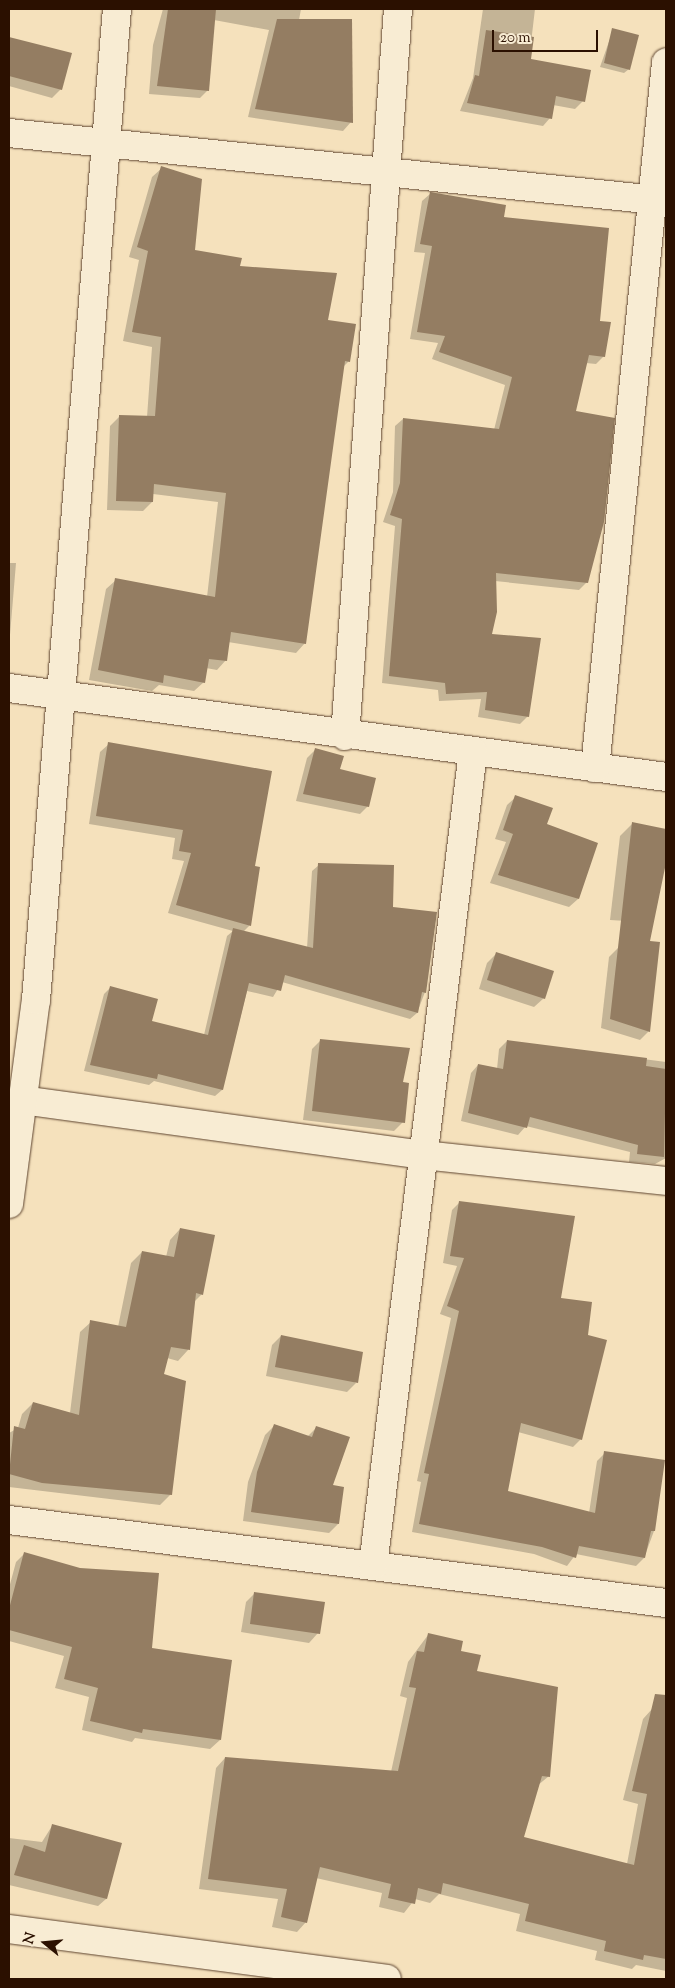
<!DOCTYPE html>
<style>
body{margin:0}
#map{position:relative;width:675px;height:1988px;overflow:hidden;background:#f5e1bc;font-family:"Sorts Mill Goudy",serif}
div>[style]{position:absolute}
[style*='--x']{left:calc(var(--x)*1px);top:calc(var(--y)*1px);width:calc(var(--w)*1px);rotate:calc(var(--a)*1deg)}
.shadow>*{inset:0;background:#0003}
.building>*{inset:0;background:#947d62}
.roads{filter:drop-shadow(0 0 1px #5e442f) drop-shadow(0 0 1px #5e442f)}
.minor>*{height:28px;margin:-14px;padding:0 14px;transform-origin:14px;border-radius:14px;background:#f8ecd3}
span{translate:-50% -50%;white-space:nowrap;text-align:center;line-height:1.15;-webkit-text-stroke:4.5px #f8ecd3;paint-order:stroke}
.frame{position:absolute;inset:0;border:10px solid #2b1000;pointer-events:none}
.north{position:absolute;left:20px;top:1918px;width:50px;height:50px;-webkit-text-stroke:4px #f8ecd3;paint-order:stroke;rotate:287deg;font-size:14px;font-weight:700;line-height:20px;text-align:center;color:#2b1000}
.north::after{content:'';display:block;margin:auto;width:18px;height:22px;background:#2b1000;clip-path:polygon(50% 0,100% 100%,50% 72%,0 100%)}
.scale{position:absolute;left:492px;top:30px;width:106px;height:22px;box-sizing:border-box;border:2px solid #2b1000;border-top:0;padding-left:6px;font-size:15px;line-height:18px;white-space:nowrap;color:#2b1000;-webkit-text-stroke:4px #f8ecd3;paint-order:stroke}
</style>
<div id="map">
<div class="shadow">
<div style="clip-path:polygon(163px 9px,301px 9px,299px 20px,351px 122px,343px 131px,248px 117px,269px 30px,214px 20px,208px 90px,200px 98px,149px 94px,153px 45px)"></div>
<div style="clip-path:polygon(483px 9px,535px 9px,529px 60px,583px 101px,575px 109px,553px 105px,550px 118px,543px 126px,460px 111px,473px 78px)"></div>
<div style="clip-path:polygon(613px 30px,629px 69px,624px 73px,600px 67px)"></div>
<div style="clip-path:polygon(9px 38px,70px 54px,61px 89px,52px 98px,9px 86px)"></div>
<div style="clip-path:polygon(162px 168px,194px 251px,238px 267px,326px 321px,349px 361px,343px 367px,305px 643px,296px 653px,228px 642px,226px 660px,217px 670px,206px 668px,204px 682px,194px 691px,159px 685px,152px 691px,89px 680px,106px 589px,116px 580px,207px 597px,218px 502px,153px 494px,152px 502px,143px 511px,107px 510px,110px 426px,120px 416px,147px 417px,152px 347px,123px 341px,139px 260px,129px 257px,152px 177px)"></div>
<div style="clip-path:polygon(430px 194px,503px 218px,599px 322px,604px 356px,596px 364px,586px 363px,575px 412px,587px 582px,579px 590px,495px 581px,490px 635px,528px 716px,520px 724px,478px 717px,481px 699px,439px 701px,438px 690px,382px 683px,395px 526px,383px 522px,393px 492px,395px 426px,403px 419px,494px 430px,505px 385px,432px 359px,438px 343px,410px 339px,425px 253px,414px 252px,422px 201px)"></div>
<div style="clip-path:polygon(9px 563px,16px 563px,9px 647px)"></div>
<div style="clip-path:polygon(109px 744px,254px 867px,250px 925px,243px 932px,307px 948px,312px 871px,319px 865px,392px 908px,425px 992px,417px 1013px,410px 1019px,282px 982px,273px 997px,247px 991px,222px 1090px,215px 1096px,154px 1081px,149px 1085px,84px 1071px,104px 994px,110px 988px,151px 1022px,204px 1035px,227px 936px,233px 931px,168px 913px,184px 861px,172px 859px,175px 838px,89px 824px,100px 752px)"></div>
<div style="clip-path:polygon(315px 750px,368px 806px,360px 814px,296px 801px,307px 758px)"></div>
<div style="clip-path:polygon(516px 797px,546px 825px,578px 899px,569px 907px,490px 883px,506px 842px,495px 839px,507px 805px)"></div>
<div style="clip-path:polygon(633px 823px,666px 830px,666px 857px,656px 909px,643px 922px,610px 920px,620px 836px)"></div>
<div style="clip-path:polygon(619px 947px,649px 1031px,640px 1040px,601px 1028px,609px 957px)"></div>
<div style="clip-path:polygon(496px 954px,544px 998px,534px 1007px,479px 989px,487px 963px)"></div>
<div style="clip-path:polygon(321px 1040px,402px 1083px,403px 1122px,394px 1131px,303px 1120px,312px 1049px)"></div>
<div style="clip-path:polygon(507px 1041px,666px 1062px,666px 1158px,655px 1164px,629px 1162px,630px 1152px,526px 1126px,518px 1135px,461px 1121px,471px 1073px,478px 1065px,497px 1069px,499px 1049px)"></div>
<div style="clip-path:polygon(460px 1202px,560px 1299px,587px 1336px,581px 1439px,573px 1447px,518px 1432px,506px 1492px,589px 1513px,597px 1461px,605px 1453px,654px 1531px,644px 1558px,636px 1566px,576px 1554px,567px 1566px,534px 1554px,412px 1532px,421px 1482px,417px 1481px,451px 1318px,440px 1314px,457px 1266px,443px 1263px,452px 1210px)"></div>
<div style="clip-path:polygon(180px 1229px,202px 1294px,194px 1302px,188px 1350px,178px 1361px,167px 1358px,163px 1375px,171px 1494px,160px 1505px,9px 1487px,9px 1433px,18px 1428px,22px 1414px,33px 1403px,70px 1413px,80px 1332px,91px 1322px,118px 1327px,131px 1263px,142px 1252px,166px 1257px,170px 1240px)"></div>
<div style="clip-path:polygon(281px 1336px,356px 1383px,347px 1392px,266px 1376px,272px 1345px)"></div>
<div style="clip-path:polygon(274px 1426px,307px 1437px,317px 1427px,338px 1524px,329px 1533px,243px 1521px,248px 1482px,265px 1435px)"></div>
<div style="clip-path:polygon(25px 1553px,220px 1740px,210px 1749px,135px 1738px,132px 1742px,82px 1730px,89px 1697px,55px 1688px,64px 1656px,9px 1641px,9px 1588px,16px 1562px)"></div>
<div style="clip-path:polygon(255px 1593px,318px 1633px,309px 1643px,241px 1632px,246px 1602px)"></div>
<div style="clip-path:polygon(428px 1635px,459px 1652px,549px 1776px,537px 1786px,523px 1838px,627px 1864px,638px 1804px,623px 1800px,643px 1719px,652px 1709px,666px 1713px,666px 1971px,636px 1965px,632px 1969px,595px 1960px,597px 1951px,516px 1931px,520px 1914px,439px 1894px,430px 1903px,415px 1899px,404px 1913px,379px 1907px,382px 1893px,316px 1878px,306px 1922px,297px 1932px,272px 1927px,278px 1899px,199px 1889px,216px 1768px,225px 1758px,391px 1772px,407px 1698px,400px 1696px,408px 1662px)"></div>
<div style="clip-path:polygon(52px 1826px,120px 1844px,106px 1899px,98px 1906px,9px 1885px,9px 1838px,42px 1842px)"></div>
</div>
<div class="building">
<div style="clip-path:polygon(168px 9px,216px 9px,209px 91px,157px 86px)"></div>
<div style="clip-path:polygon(277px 19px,352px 19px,353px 123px,255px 109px)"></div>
<div style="clip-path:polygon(612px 28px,639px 35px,630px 70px,604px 63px)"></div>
<div style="clip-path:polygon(486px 30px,534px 37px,531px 59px,591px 70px,585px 102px,556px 96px,552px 119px,467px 103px,475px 75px,479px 76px)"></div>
<div style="clip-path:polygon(9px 37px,72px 53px,62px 90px,9px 76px)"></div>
<div style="clip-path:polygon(161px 166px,202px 179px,195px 250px,242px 258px,240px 266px,337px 273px,328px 320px,356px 324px,350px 362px,345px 361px,306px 644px,231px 632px,227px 661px,209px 659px,205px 683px,164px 675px,163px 683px,98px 670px,115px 578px,215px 597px,226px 493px,154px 484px,153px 502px,116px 501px,119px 415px,155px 416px,161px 337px,132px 332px,148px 251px,137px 247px)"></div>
<div style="clip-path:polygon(430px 192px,506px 205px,504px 217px,609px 228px,600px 321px,611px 322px,605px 357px,589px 355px,576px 411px,615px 418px,604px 522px,588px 583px,496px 573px,497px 612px,492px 634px,541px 638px,529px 717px,485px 710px,487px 692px,446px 694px,445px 683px,389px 676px,402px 519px,390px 515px,400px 483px,403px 418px,499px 429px,512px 377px,439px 352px,445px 336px,417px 332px,432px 246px,420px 244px)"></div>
<div style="clip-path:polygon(108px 742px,272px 771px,255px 866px,260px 867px,251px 926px,176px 905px,191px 853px,179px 851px,183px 830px,96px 816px)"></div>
<div style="clip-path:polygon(315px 748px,344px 756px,340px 769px,376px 778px,369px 807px,303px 794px)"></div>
<div style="clip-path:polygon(515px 795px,553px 808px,547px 824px,598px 843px,579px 899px,498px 875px,513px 834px,503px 830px)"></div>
<div style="clip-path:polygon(632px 822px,666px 829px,666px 863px,650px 941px,660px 942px,650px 1032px,610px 1019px)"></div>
<div style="clip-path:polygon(318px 863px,394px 865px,393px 907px,437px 912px,426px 993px,422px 992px,418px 1013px,285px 975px,281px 991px,249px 983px,223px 1090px,158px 1074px,157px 1079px,90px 1065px,110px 986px,158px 999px,152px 1021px,208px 1035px,233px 928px,313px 948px)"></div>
<div style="clip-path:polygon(496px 952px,554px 971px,545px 999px,487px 980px)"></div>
<div style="clip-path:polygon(320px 1039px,410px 1048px,403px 1082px,409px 1083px,405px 1123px,312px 1111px)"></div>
<div style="clip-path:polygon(507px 1040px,647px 1058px,646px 1066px,666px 1069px,664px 1157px,637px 1154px,638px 1145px,530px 1117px,527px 1128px,468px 1113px,478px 1064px,503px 1069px)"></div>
<div style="clip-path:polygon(459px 1201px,575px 1216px,561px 1298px,592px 1302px,588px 1335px,607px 1340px,582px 1440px,521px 1423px,508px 1491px,595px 1513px,604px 1451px,665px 1460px,655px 1531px,651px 1531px,645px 1558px,579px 1546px,576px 1558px,542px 1547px,419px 1524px,429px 1474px,424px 1473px,459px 1311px,447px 1306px,464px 1258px,450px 1256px)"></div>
<div style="clip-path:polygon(180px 1228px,215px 1235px,203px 1295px,196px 1293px,190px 1350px,171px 1347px,164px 1374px,186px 1381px,172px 1495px,42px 1483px,9px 1474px,14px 1426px,25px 1429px,33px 1402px,79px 1415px,90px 1320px,126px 1327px,142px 1251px,174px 1257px)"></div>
<div style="clip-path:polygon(281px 1335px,363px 1352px,358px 1383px,275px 1367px)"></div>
<div style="clip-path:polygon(274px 1424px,312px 1437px,316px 1426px,350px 1437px,333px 1485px,344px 1487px,339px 1524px,251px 1512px,257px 1472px)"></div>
<div style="clip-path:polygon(24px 1552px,80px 1568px,159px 1573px,152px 1648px,232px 1660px,221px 1740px,143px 1729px,142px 1733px,90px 1721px,98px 1688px,64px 1679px,72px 1647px,9px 1630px,9px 1609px)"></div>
<div style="clip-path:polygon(254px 1592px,325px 1602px,320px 1634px,250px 1624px)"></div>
<div style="clip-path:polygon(428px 1633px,463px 1641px,461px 1651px,481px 1655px,477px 1671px,558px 1687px,550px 1777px,542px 1776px,524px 1837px,634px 1865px,647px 1794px,632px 1791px,655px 1694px,666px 1695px,666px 1959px,644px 1955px,643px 1960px,604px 1951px,606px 1941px,525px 1921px,529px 1904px,443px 1883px,441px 1894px,418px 1888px,415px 1904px,388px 1898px,391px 1884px,320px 1867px,307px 1923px,281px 1917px,287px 1889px,208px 1879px,225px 1757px,398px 1771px,416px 1688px,409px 1687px,417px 1651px,424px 1652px)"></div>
<div style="clip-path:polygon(52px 1824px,122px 1843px,107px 1899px,14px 1875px,24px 1845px,45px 1852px)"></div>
</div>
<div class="roads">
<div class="minor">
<div style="--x:9;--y:133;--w:661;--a:5.91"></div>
<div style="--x:9;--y:688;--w:663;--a:7.71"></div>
<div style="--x:345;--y:736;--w:729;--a:-85.83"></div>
<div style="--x:595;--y:768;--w:709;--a:-84.25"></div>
<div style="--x:22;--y:1100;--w:405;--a:7.8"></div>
<div style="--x:423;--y:1155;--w:244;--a:6.1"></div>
<div style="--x:9;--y:1204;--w:206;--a:-82.5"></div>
<div style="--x:36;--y:1000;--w:994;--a:-85.33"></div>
<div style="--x:9;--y:1520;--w:662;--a:7.2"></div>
<div style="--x:373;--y:1566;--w:820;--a:-83"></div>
<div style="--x:9;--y:1929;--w:381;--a:7.5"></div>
</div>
</div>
<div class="frame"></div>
<div class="north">N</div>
<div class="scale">20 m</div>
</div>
